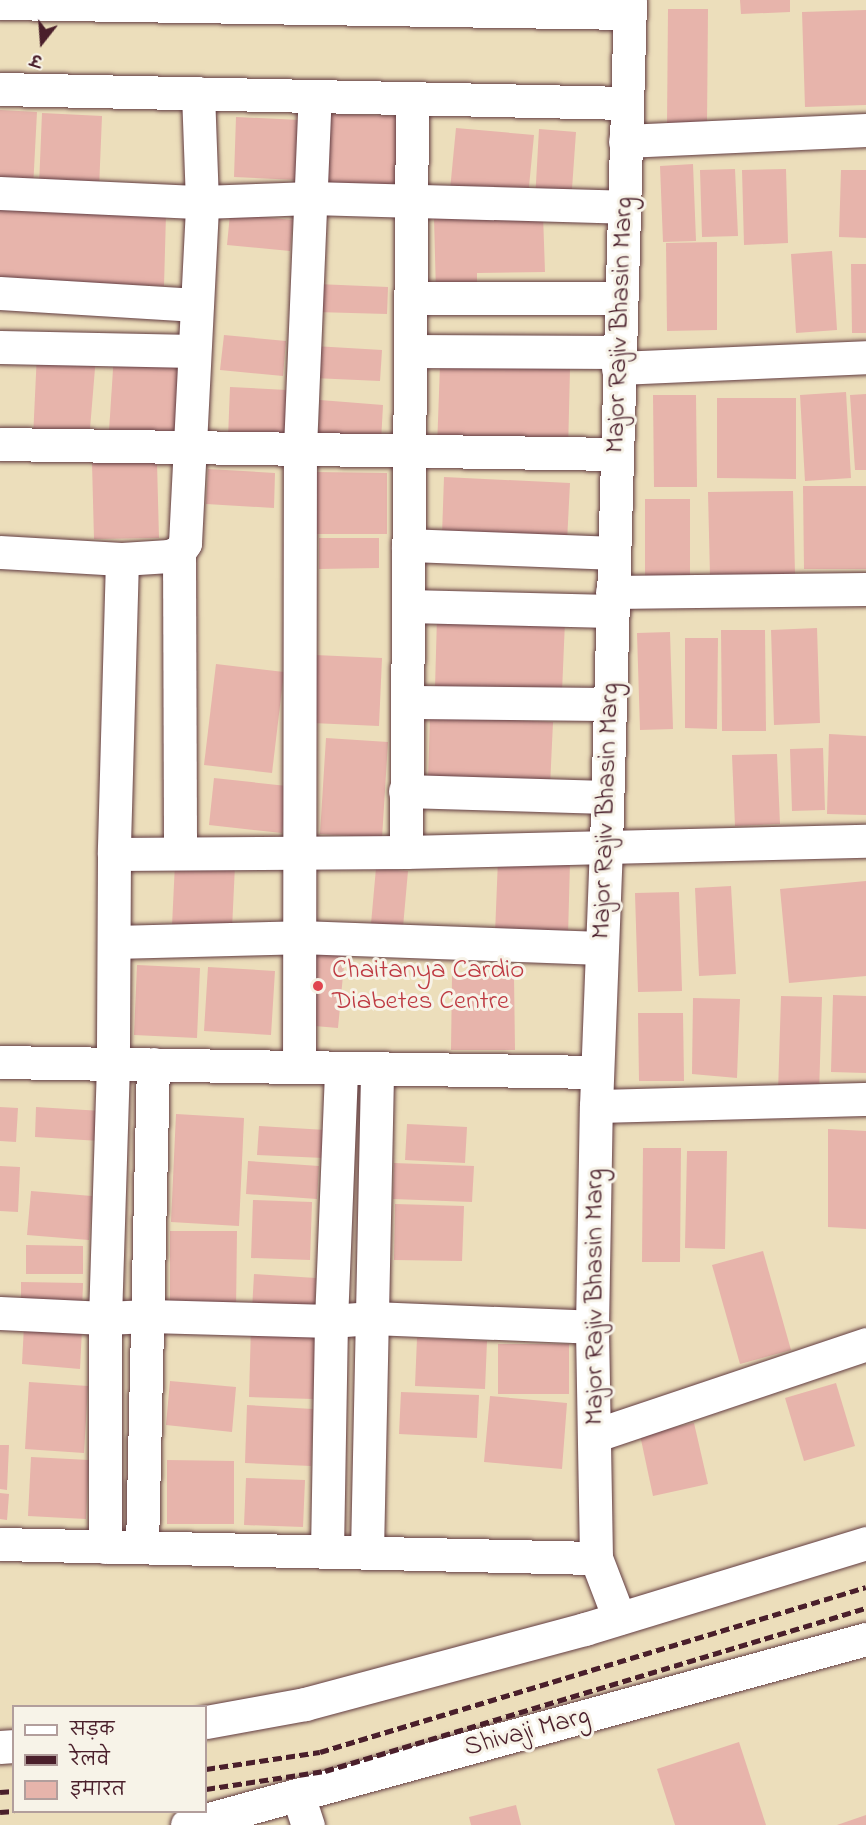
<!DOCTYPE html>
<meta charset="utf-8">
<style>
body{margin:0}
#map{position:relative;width:866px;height:1825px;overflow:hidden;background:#ecdebb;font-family:"Indie Flower","Playpen Sans Deva",sans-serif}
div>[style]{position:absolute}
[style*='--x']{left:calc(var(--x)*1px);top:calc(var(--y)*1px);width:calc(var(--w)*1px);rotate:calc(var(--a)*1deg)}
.building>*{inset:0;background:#e7b4ab}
.roads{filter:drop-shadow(0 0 2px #623c41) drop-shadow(0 0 2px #623c41)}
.street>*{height:33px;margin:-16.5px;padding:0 16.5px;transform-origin:16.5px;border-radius:16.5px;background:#fff}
.secondary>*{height:33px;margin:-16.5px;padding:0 16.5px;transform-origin:16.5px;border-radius:16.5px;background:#fff}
.rail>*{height:4.5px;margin-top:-2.25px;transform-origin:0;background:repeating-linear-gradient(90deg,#4a1f2b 0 9px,transparent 0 13.5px)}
.dots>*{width:16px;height:16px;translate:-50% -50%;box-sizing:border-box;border:3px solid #f7f3e8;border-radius:50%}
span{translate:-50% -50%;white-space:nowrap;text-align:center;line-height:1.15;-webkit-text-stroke:6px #f7f3e8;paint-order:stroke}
.street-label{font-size:27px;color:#4a1f2b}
.health-label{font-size:27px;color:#be3a42}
.left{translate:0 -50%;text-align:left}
.legend{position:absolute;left:12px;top:1705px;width:195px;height:108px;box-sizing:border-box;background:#f7f3e8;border:2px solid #b29e9c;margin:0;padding:8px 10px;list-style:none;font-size:18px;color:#4a1f2b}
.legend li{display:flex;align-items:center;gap:12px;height:30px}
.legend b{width:30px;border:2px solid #b29e9c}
.north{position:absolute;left:12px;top:12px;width:60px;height:60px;-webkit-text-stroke:4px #f7f3e8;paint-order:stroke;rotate:197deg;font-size:16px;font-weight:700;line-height:24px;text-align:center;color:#4a1f2b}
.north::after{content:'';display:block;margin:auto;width:21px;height:27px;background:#4a1f2b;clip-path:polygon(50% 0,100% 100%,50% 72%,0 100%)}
</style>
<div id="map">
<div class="building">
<div style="clip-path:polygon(740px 0,790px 0,790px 12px,741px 14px)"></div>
<div style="clip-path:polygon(668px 9px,708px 9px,707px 125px,667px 124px)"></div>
<div style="clip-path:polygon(866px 10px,866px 105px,805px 107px,802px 12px)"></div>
<div style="clip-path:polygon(0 110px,37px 112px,33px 188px,0 186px)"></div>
<div style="clip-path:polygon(42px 113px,102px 116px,99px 189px,39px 186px)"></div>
<div style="clip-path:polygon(328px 114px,400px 116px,398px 187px,326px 185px)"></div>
<div style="clip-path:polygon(236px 117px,300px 120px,297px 180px,234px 177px)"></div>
<div style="clip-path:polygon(456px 128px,534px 135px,528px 197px,450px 190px)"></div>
<div style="clip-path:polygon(539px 129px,576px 132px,571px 203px,535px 201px)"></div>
<div style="clip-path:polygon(693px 164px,696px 241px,663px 242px,660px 166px)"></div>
<div style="clip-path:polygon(735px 169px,738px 236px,702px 237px,700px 170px)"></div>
<div style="clip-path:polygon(786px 169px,788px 243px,744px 245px,742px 170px)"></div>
<div style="clip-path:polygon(841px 170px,866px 170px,866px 238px,839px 237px)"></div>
<div style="clip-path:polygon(0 208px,166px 214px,164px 286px,0 279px)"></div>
<div style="clip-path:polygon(230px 214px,293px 220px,290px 251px,227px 245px)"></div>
<div style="clip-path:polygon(543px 214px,545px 272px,477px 273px,477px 292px,436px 293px,434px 217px)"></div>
<div style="clip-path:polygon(717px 242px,717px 330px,667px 331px,666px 243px)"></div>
<div style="clip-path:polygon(832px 251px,837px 330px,796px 333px,791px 254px)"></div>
<div style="clip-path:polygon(851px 264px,866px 264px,866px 333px,852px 333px)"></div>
<div style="clip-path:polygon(317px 284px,388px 287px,387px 314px,316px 312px)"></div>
<div style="clip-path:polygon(224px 335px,286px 341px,283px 376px,220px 370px)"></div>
<div style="clip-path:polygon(314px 346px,382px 350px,380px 381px,313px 378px)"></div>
<div style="clip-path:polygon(37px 353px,96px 356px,89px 441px,33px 438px)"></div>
<div style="clip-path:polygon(114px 354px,182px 359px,175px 435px,109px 431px)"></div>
<div style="clip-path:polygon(440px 365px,570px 369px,568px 452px,437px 448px)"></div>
<div style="clip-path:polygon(230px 387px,287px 390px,286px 440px,228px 438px)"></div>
<div style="clip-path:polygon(846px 392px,851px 478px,805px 481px,800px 395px)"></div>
<div style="clip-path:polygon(866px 394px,866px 470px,855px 470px,850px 395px)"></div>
<div style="clip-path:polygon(653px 395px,696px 395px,697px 487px,654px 487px)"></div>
<div style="clip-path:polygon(717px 398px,796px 398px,796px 479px,717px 478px)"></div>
<div style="clip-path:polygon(320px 400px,383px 405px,381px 442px,318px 438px)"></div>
<div style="clip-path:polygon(157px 462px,159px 538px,94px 539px,92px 463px)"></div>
<div style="clip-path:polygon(208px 469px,275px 473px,274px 508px,206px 504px)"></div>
<div style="clip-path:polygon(315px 472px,387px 473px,387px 534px,315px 534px)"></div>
<div style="clip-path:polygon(444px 477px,570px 483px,567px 542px,442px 535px)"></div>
<div style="clip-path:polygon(803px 486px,866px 486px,866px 569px,804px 569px)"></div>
<div style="clip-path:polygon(793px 491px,795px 574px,710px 576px,708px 492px)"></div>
<div style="clip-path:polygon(645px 499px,690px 499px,690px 581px,645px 581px)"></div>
<div style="clip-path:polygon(319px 538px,379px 538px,379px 568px,319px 569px)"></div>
<div style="clip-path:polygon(437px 617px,565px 621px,562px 692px,435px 688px)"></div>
<div style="clip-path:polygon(817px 628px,820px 723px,774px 725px,771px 630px)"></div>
<div style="clip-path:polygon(721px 630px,765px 630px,766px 731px,722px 731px)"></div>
<div style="clip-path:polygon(670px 632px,673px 729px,640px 730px,637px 633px)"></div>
<div style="clip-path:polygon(685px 638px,718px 638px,717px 729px,685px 728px)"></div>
<div style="clip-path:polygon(315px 655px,382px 658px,379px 726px,312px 723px)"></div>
<div style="clip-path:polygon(216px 664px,284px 672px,272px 773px,204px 765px)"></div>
<div style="clip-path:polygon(430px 716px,553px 722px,550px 787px,428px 781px)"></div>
<div style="clip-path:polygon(829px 734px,866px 736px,866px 815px,827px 814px)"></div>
<div style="clip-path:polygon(326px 738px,388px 742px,382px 838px,320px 834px)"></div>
<div style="clip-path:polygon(823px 748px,825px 810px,792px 811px,790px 749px)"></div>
<div style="clip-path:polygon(777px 754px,780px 824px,735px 826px,732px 755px)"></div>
<div style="clip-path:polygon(214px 778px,287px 786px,282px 833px,209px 825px)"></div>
<div style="clip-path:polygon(498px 859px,570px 862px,568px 936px,495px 934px)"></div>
<div style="clip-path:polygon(175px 863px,235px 865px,232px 929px,172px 926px)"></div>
<div style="clip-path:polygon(376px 868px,408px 871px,403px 927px,371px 924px)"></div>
<div style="clip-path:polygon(866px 881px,866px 976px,789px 983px,780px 889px)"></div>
<div style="clip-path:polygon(731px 886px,736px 974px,699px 976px,695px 888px)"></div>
<div style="clip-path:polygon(679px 892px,682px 991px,638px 992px,635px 893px)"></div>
<div style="clip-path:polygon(310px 951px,345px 954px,338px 1028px,303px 1025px)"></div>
<div style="clip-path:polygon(137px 965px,200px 968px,197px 1038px,134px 1035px)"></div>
<div style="clip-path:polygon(208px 967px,275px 971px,271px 1035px,204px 1031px)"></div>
<div style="clip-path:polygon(452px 976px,514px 976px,515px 1050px,451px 1050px)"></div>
<div style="clip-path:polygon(833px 995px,866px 996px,866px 1073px,831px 1072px)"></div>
<div style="clip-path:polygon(781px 996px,822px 997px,819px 1094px,778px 1093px)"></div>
<div style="clip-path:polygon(693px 998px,740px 999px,737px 1078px,692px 1074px)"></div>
<div style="clip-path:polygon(638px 1013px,683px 1013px,684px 1081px,639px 1081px)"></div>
<div style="clip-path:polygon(0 1107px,18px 1108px,16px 1142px,0 1141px)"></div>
<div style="clip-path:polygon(36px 1107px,102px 1111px,100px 1141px,35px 1137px)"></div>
<div style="clip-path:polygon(176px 1114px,244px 1118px,239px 1226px,171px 1222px)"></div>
<div style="clip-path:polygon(407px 1124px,467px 1127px,465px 1163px,405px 1160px)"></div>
<div style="clip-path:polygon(259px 1126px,326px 1130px,324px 1158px,257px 1155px)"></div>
<div style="clip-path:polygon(828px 1129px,866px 1131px,866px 1229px,828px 1227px)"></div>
<div style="clip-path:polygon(643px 1148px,681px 1148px,680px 1262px,642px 1262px)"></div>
<div style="clip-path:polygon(687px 1151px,727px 1151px,725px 1249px,685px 1248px)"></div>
<div style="clip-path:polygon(248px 1161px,319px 1166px,317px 1199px,246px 1194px)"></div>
<div style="clip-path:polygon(394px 1163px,474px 1166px,472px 1202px,393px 1199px)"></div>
<div style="clip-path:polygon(0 1166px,20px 1167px,18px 1212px,0 1211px)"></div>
<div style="clip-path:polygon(31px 1191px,92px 1196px,89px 1240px,27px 1235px)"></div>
<div style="clip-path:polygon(253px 1200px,312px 1202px,310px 1260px,251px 1258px)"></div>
<div style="clip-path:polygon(395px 1204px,464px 1206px,462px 1261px,394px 1260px)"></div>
<div style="clip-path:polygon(170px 1231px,237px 1231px,236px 1311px,170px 1310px)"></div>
<div style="clip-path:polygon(26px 1245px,83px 1246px,83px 1274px,26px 1274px)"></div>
<div style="clip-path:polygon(763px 1251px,791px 1350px,740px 1364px,712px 1265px)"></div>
<div style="clip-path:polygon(254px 1274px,316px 1278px,314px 1314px,252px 1310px)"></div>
<div style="clip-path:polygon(21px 1282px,83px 1283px,82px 1312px,21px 1311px)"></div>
<div style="clip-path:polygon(24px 1325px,82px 1329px,80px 1369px,22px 1364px)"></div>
<div style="clip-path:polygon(251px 1326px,316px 1329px,313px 1399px,249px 1397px)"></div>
<div style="clip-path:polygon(417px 1338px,487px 1341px,485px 1389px,415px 1386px)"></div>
<div style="clip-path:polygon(498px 1344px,569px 1344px,569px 1394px,498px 1394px)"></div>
<div style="clip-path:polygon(170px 1381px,236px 1387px,232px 1432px,166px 1425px)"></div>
<div style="clip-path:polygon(29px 1382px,88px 1386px,84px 1453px,25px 1449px)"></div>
<div style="clip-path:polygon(836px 1383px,855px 1446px,804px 1461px,785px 1398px)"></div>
<div style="clip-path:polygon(401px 1392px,479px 1395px,477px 1438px,399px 1434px)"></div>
<div style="clip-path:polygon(490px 1396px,567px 1403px,562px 1469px,484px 1462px)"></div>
<div style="clip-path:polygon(247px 1405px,313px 1409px,311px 1466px,245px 1463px)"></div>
<div style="clip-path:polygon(694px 1423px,708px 1484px,653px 1496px,640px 1435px)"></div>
<div style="clip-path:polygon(0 1445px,9px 1445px,7px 1490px,0 1489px)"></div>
<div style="clip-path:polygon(31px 1457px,89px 1460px,86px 1519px,28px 1516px)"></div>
<div style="clip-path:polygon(167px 1460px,234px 1461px,234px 1524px,167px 1524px)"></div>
<div style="clip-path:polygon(246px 1478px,305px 1480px,303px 1527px,244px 1525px)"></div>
<div style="clip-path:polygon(0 1493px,9px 1494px,7px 1520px,0 1519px)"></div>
<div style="clip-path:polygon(739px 1742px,766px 1825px,675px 1825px,657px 1769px)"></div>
<div style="clip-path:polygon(516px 1805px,521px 1825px,471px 1825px,469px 1817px)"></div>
<div style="clip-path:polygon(866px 1815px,866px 1825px,837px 1825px)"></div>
</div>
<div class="roads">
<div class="street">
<div style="--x:0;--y:3;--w:629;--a:0.91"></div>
<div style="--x:0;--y:89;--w:626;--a:1.28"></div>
<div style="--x:625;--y:141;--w:241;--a:-2.6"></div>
<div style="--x:0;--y:193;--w:202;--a:2.6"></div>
<div style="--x:202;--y:202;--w:109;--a:-2.1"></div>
<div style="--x:311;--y:198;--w:313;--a:1.6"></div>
<div style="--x:0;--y:293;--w:197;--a:3.5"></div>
<div style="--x:411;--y:298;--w:210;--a:0"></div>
<div style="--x:0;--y:347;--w:194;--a:1.2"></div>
<div style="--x:410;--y:351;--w:209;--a:0.3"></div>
<div style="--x:618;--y:368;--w:248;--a:-2.5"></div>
<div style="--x:0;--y:444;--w:615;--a:0.93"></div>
<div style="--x:408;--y:545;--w:205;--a:2.2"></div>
<div style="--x:0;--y:552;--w:122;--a:3.3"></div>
<div style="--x:122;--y:559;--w:295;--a:91.6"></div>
<div style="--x:114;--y:854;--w:210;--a:90.3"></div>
<div style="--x:113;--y:1064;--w:254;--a:91.8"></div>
<div style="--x:105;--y:1318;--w:229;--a:90"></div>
<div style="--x:179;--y:552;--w:301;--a:89.8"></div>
<div style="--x:122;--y:559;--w:47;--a:-3.7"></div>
<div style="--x:169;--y:556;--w:11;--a:-22"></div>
<div style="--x:179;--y:552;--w:11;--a:-56"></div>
<div style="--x:185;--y:543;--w:341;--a:-87.1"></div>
<div style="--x:202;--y:202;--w:109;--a:-92.1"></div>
<div style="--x:612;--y:592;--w:254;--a:-0.7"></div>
<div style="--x:408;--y:606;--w:203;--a:1.4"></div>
<div style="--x:408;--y:702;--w:202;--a:0.6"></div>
<div style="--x:405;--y:791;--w:202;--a:1.7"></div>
<div style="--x:406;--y:852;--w:754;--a:-89.54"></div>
<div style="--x:114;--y:854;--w:292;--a:-0.4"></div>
<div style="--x:406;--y:852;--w:460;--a:-1.4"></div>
<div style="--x:114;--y:942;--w:185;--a:-1.5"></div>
<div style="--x:299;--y:937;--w:303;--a:2.1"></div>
<div style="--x:0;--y:1062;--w:597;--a:0.96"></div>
<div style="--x:299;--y:1067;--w:619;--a:-89.91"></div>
<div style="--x:300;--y:448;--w:352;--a:-87.6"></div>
<div style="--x:596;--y:1106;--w:270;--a:-1.5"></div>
<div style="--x:0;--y:1313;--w:105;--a:2.7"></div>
<div style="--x:105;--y:1318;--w:44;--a:-2.6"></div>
<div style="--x:149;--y:1316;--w:182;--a:1.6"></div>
<div style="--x:331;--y:1321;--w:41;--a:-4.2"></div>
<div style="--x:372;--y:1318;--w:220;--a:2.3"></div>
<div style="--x:596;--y:1435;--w:285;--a:-18.6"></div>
<div style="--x:0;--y:1544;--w:596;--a:1.35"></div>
<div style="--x:142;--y:1547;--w:483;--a:-88.7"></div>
<div style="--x:327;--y:1551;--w:230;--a:-89"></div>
<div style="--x:331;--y:1321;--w:253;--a:-87.7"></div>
<div style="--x:367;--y:1552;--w:484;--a:-88.8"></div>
<div style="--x:619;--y:1618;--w:64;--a:-111"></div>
<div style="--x:596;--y:1558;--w:231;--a:-91"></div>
<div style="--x:592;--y:1327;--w:221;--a:-89"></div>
<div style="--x:596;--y:1106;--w:261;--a:-87.8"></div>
<div style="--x:606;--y:845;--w:845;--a:-88.37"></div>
<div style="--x:298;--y:1795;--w:32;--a:72"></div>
</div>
<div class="secondary">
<div style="--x:206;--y:1722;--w:101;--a:-10.3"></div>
<div style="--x:305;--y:1704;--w:290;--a:-15"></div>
<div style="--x:585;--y:1629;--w:294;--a:-17"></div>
<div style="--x:0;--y:1747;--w:14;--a:-4"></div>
<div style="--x:187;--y:1825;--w:704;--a:-15.32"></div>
</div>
</div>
<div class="rail">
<div style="--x:206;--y:1769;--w:115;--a:-8.5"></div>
<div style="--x:320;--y:1752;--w:570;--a:-16.81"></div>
<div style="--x:206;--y:1789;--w:120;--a:-8.6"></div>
<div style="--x:325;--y:1771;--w:565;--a:-16.77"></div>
<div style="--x:0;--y:1792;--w:14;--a:-4"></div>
<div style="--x:0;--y:1812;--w:14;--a:-4"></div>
</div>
<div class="dots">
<div style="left:318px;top:986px;background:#e0444e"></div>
</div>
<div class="street-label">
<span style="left:620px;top:325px;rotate:-88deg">Major Rajiv Bhasin Marg</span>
<span style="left:606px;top:811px;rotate:-88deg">Major Rajiv Bhasin Marg</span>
<span style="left:595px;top:1297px;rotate:-90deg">Major Rajiv Bhasin Marg</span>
<span style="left:527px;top:1732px;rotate:-15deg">Shivaji Marg</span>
</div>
<div class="health-label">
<span class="left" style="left:332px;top:986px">Chaitanya Cardio<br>Diabetes Centre</span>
</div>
<ul class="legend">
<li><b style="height:8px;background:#fff"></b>सड़क</li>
<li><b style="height:8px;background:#4a1f2b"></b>रेलवे</li>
<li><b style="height:16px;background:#e7b4ab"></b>इमारत</li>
</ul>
<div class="north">उ</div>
</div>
